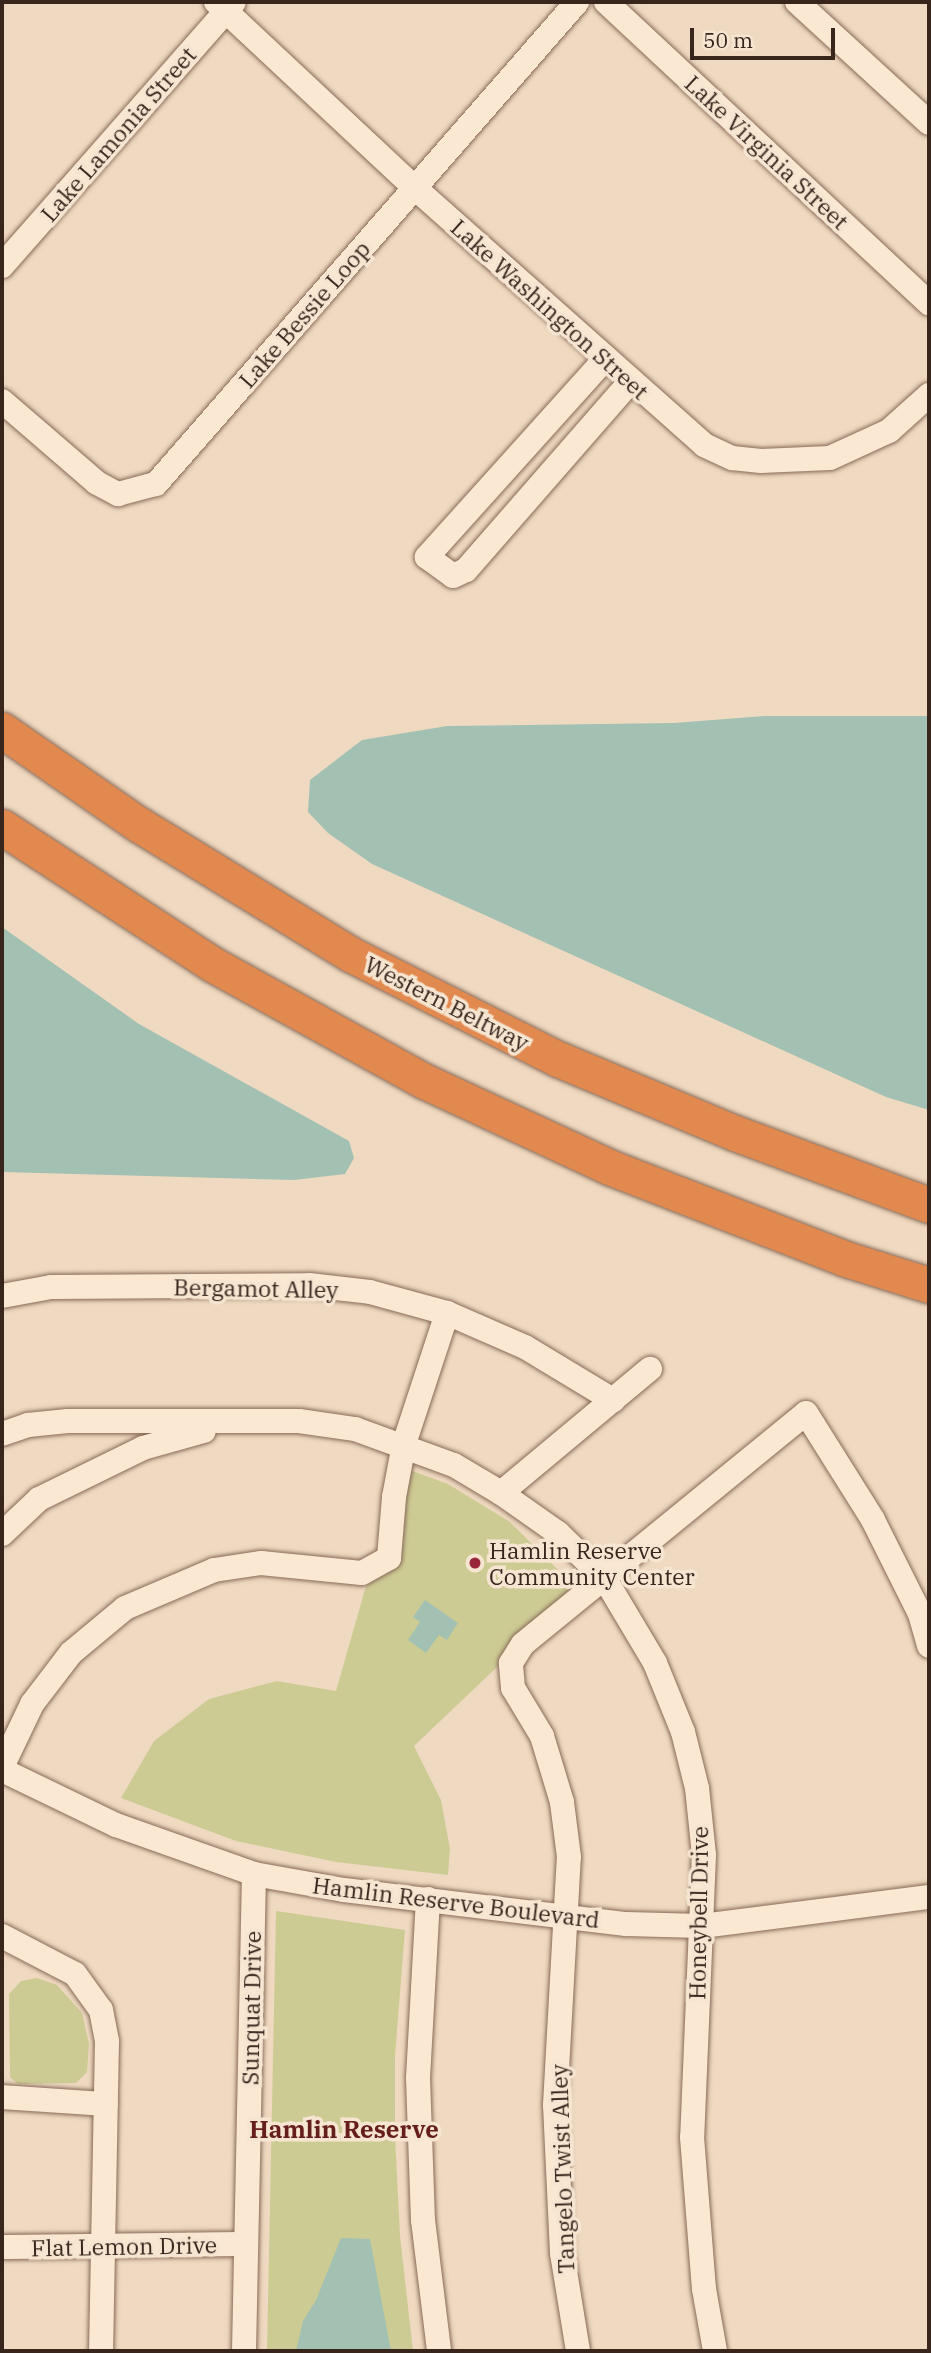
<!DOCTYPE html>
<style>
body{margin:0}
#map{position:relative;width:931px;height:2353px;overflow:hidden;background:#efd9c0;font-family:"IBM Plex Serif",serif}
div>[style]{position:absolute}
[style*='--x']{left:calc(var(--x)*1px);top:calc(var(--y)*1px);width:calc(var(--w)*1px);rotate:calc(var(--a)*1deg)}
.green>*{inset:0;background:#cdcb94}
.water>*{inset:0;background:#a3c1b3}
.roads{filter:drop-shadow(0 0 2px #886a58) drop-shadow(0 0 2px #886a58)}
.minor>*{height:24px;margin:-12px;padding:0 12px;transform-origin:12px;border-radius:12px;background:#fae8d3}
.highway>*{height:35px;margin:-17.5px;padding:0 17.5px;transform-origin:17.5px;border-radius:17.5px;background:#e1894e}
.dots>*{width:19px;height:19px;translate:-50% -50%;box-sizing:border-box;border:4px solid #f6e5d0;border-radius:50%}
span{translate:-50% -50%;white-space:nowrap;text-align:center;line-height:1.15;-webkit-text-stroke:7px #f6e5d0;paint-order:stroke}
.street-label{font-size:23px;color:#38251c}
.poi-label{font-size:23px;color:#38251c}
.left{translate:0 -50%;text-align:left}
.neighbourhood-label{font-size:24px;color:#651e1b;font-weight:700}
.frame{position:absolute;inset:0;border:4px solid #38251c;pointer-events:none}
.scale{position:absolute;left:690px;top:28px;width:145px;height:32px;box-sizing:border-box;border:4px solid #38251c;border-top:0;padding-left:9px;font-size:21px;line-height:24px;white-space:nowrap;color:#38251c;-webkit-text-stroke:5px #f6e5d0;paint-order:stroke}
</style>
<div id="map">
<div class="green">
<div style="clip-path:polygon(407px 1469px,448px 1484px,510px 1522px,578px 1590px,414px 1746px,441px 1800px,450px 1849px,448px 1875px,336px 1862px,236px 1841px,121px 1798px,154px 1741px,209px 1699px,277px 1681px,336px 1691px,366px 1586px,386px 1572px)"></div>
<div style="clip-path:polygon(276px 1911px,405px 1930px,395px 2056px,395px 2136px,400px 2236px,413px 2351px,267px 2351px)"></div>
<div style="clip-path:polygon(37px 1978px,57px 1985px,82px 2013px,89px 2044px,87px 2072px,76px 2083px,18px 2084px,10px 2077px,9px 1994px,21px 1981px)"></div>
</div>
<div class="water">
<div style="clip-path:polygon(765px 716px,929px 716px,929px 1110px,886px 1097px,372px 864px,328px 833px,308px 812px,310px 780px,362px 740px,447px 726px,674px 723px)"></div>
<div style="clip-path:polygon(2px 927px,139px 1024px,349px 1141px,354px 1158px,345px 1174px,294px 1180px,2px 1172px)"></div>
<div style="clip-path:polygon(425px 1600px,458px 1623px,447px 1640px,439px 1635px,426px 1653px,408px 1640px,420px 1622px,413px 1617px)"></div>
<div style="clip-path:polygon(341px 2238px,370px 2239px,391px 2351px,296px 2351px,303px 2321px,316px 2300px)"></div>
</div>
<div class="roads">
<div class="minor">
<div style="--x:216;--y:2;--w:272;--a:43.1"></div>
<div style="--x:415;--y:188;--w:387;--a:41.6"></div>
<div style="--x:704;--y:445;--w:31;--a:25"></div>
<div style="--x:732;--y:458;--w:29;--a:6"></div>
<div style="--x:761;--y:461;--w:69;--a:-2.5"></div>
<div style="--x:830;--y:458;--w:65;--a:-24.6"></div>
<div style="--x:889;--y:431;--w:54;--a:-42"></div>
<div style="--x:606;--y:2;--w:442;--a:43"></div>
<div style="--x:797;--y:2;--w:179;--a:42.5"></div>
<div style="--x:2;--y:266;--w:351;--a:-48.7"></div>
<div style="--x:606;--y:358;--w:268;--a:132"></div>
<div style="--x:427;--y:557;--w:32;--a:36"></div>
<div style="--x:453;--y:576;--w:14;--a:-25"></div>
<div style="--x:466;--y:570;--w:251;--a:-48.9"></div>
<div style="--x:2;--y:401;--w:125;--a:40.8"></div>
<div style="--x:97;--y:483;--w:24;--a:28"></div>
<div style="--x:118;--y:494;--w:39;--a:-15"></div>
<div style="--x:156;--y:484;--w:640;--a:-48.86"></div>
<div style="--x:2;--y:1296;--w:50;--a:-10.4"></div>
<div style="--x:51;--y:1287;--w:258;--a:-0.4"></div>
<div style="--x:309;--y:1285;--w:61;--a:6.5"></div>
<div style="--x:370;--y:1292;--w:80;--a:15.3"></div>
<div style="--x:447;--y:1313;--w:85;--a:23.6"></div>
<div style="--x:525;--y:1347;--w:103;--a:31.1"></div>
<div style="--x:2;--y:1434;--w:28;--a:-19"></div>
<div style="--x:28;--y:1425;--w:40;--a:-5.7"></div>
<div style="--x:68;--y:1421;--w:231;--a:0"></div>
<div style="--x:299;--y:1421;--w:57;--a:8.1"></div>
<div style="--x:355;--y:1429;--w:105;--a:20"></div>
<div style="--x:454;--y:1465;--w:55;--a:30.8"></div>
<div style="--x:501;--y:1493;--w:70;--a:35.1"></div>
<div style="--x:558;--y:1533;--w:66;--a:44.4"></div>
<div style="--x:605;--y:1579;--w:98;--a:59.2"></div>
<div style="--x:655;--y:1663;--w:74;--a:67.9"></div>
<div style="--x:683;--y:1732;--w:58;--a:76"></div>
<div style="--x:697;--y:1788;--w:67;--a:84"></div>
<div style="--x:704;--y:1855;--w:282;--a:92.4"></div>
<div style="--x:692;--y:2137;--w:152;--a:85.5"></div>
<div style="--x:704;--y:2289;--w:63;--a:79.9"></div>
<div style="--x:501;--y:1493;--w:194;--a:-39.8"></div>
<div style="--x:2;--y:1534;--w:51;--a:-43.4"></div>
<div style="--x:39;--y:1499;--w:116;--a:-26.1"></div>
<div style="--x:143;--y:1448;--w:63;--a:-15.6"></div>
<div style="--x:2;--y:1767;--w:70;--a:-64.5"></div>
<div style="--x:32;--y:1704;--w:64;--a:-52.6"></div>
<div style="--x:71;--y:1653;--w:70;--a:-39.8"></div>
<div style="--x:125;--y:1608;--w:97;--a:-23.1"></div>
<div style="--x:214;--y:1570;--w:48;--a:-8.5"></div>
<div style="--x:261;--y:1563;--w:101;--a:5.7"></div>
<div style="--x:362;--y:1573;--w:31;--a:-29"></div>
<div style="--x:389;--y:1558;--w:61;--a:-85.3"></div>
<div style="--x:394;--y:1497;--w:54;--a:-79.3"></div>
<div style="--x:404;--y:1444;--w:138;--a:-71.8"></div>
<div style="--x:2;--y:1770;--w:127;--a:25.8"></div>
<div style="--x:116;--y:1825;--w:146;--a:19.5"></div>
<div style="--x:254;--y:1874;--w:91;--a:10.1"></div>
<div style="--x:344;--y:1890;--w:284;--a:6.9"></div>
<div style="--x:626;--y:1924;--w:76;--a:1.5"></div>
<div style="--x:702;--y:1926;--w:229;--a:-7.3"></div>
<div style="--x:428;--y:1899;--w:179;--a:93.2"></div>
<div style="--x:418;--y:2078;--w:142;--a:88"></div>
<div style="--x:423;--y:2220;--w:132;--a:83"></div>
<div style="--x:2;--y:1936;--w:82;--a:27.5"></div>
<div style="--x:75;--y:1974;--w:44;--a:54.2"></div>
<div style="--x:101;--y:2010;--w:32;--a:79"></div>
<div style="--x:107;--y:2041;--w:310;--a:91.1"></div>
<div style="--x:2;--y:2097;--w:104;--a:3.9"></div>
<div style="--x:2;--y:2247;--w:244;--a:-0.7"></div>
<div style="--x:244;--y:2351;--w:477;--a:-88.8"></div>
<div style="--x:578;--y:2351;--w:99;--a:-99.3"></div>
<div style="--x:562;--y:2253;--w:148;--a:-92.7"></div>
<div style="--x:555;--y:2105;--w:248;--a:-86.8"></div>
<div style="--x:569;--y:1857;--w:55;--a:-97.3"></div>
<div style="--x:562;--y:1802;--w:69;--a:-106.9"></div>
<div style="--x:542;--y:1736;--w:56;--a:-121.1"></div>
<div style="--x:513;--y:1688;--w:25;--a:-95"></div>
<div style="--x:511;--y:1663;--w:22;--a:-58"></div>
<div style="--x:523;--y:1644;--w:365;--a:-39.2"></div>
<div style="--x:806;--y:1413;--w:126;--a:57.9"></div>
<div style="--x:873;--y:1520;--w:105;--a:63.4"></div>
<div style="--x:920;--y:1614;--w:33;--a:74"></div>
</div>
<div class="highway">
<div style="--x:2;--y:730;--w:165;--a:34.7"></div>
<div style="--x:138;--y:824;--w:249;--a:31.5"></div>
<div style="--x:350;--y:954;--w:233;--a:26.8"></div>
<div style="--x:558;--y:1059;--w:192;--a:22.7"></div>
<div style="--x:735;--y:1133;--w:207;--a:20.4"></div>
<div style="--x:2;--y:827;--w:251;--a:33.1"></div>
<div style="--x:212;--y:964;--w:242;--a:28.9"></div>
<div style="--x:424;--y:1081;--w:204;--a:24.9"></div>
<div style="--x:609;--y:1167;--w:254;--a:21.2"></div>
<div style="--x:846;--y:1259;--w:87;--a:17.4"></div>
</div>
</div>
<div class="dots">
<div style="left:475px;top:1563px;background:#992639"></div>
</div>
<div class="street-label">
<span style="left:118px;top:134px;rotate:-49deg">Lake Lamonia Street</span>
<span style="left:767px;top:152px;rotate:43deg">Lake Virginia Street</span>
<span style="left:550px;top:309px;rotate:42deg">Lake Washington Street</span>
<span style="left:304px;top:314px;rotate:-49deg">Lake Bessie Loop</span>
<span style="left:447px;top:1003px;rotate:27deg">Western Beltway</span>
<span style="left:256px;top:1288px;rotate:1deg">Bergamot Alley</span>
<span style="left:456px;top:1902px;rotate:7deg">Hamlin Reserve Boulevard</span>
<span style="left:698px;top:1913px;rotate:-89deg">Honeybell Drive</span>
<span style="left:251px;top:2008px;rotate:-89deg">Sunquat Drive</span>
<span style="left:562px;top:2169px;rotate:-92deg">Tangelo Twist Alley</span>
<span style="left:124px;top:2246px;rotate:-1deg">Flat Lemon Drive</span>
</div>
<div class="poi-label">
<span class="left" style="left:489px;top:1563px">Hamlin Reserve<br>Community Center</span>
</div>
<div class="neighbourhood-label">
<span style="left:344px;top:2130px">Hamlin Reserve</span>
</div>
<div class="frame"></div>
<div class="scale">50 m</div>
</div>
